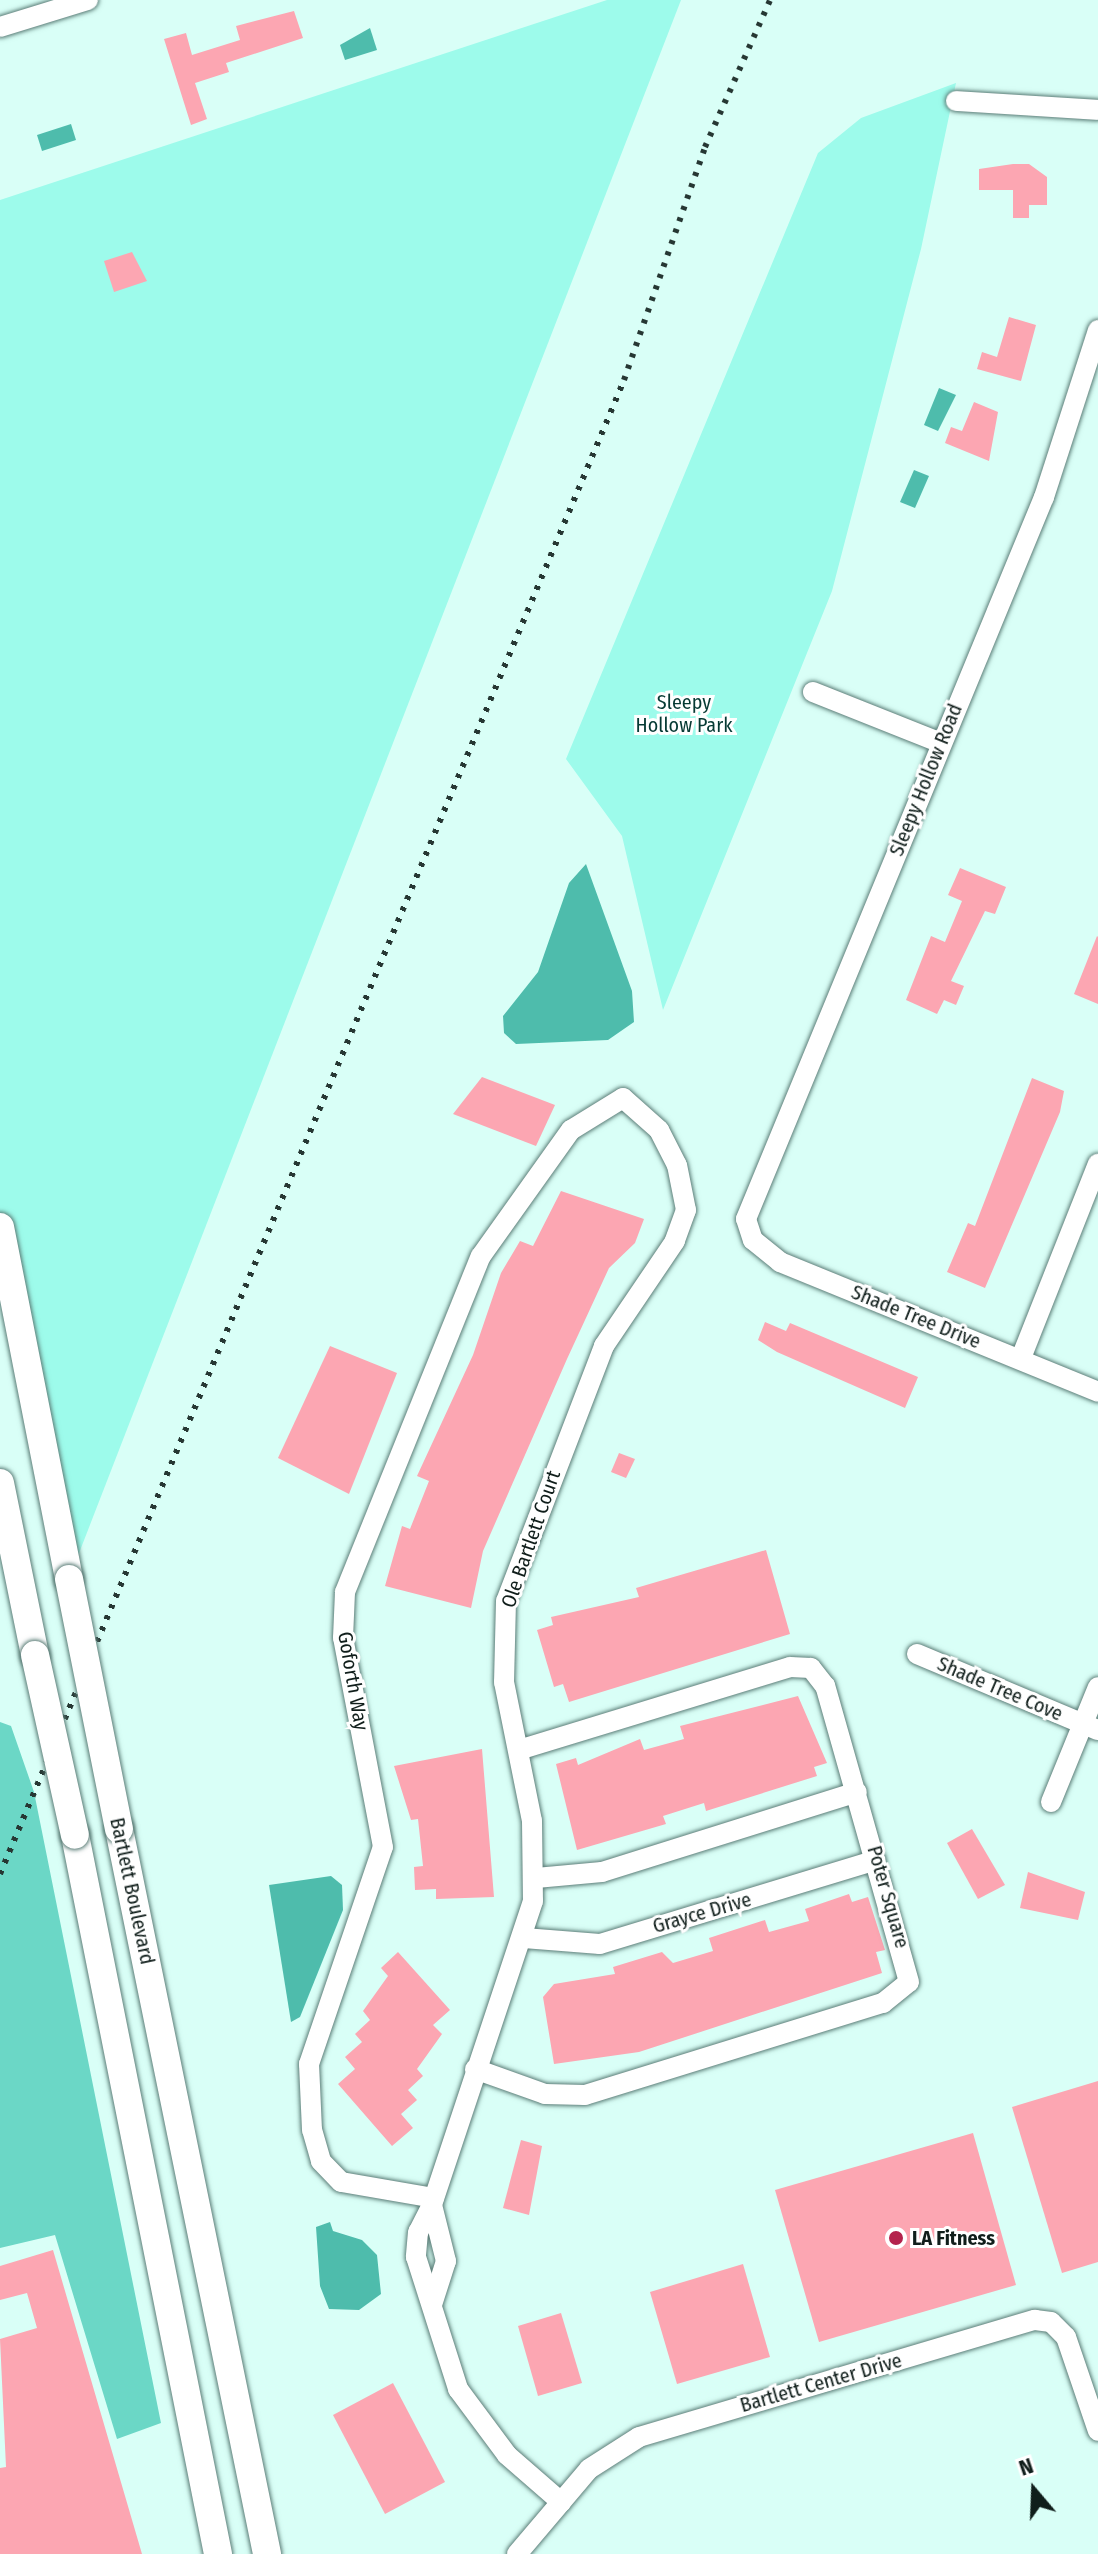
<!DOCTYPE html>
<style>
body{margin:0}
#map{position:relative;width:1098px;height:2554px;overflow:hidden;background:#d9fff7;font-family:"Fira Sans Condensed",sans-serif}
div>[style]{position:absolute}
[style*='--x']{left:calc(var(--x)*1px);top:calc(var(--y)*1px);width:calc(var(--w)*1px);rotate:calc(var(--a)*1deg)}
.green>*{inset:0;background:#9dfbeb}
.forest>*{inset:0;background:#6bd7c6}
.water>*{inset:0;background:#4ebcac}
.building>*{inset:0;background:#fca6b2}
.roads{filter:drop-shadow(0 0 2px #5c7e78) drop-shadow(0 0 2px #5c7e78)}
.minor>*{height:20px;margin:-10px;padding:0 10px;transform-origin:10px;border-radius:10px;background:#fff}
.secondary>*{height:28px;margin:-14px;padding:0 14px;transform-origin:14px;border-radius:14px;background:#fff}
.rail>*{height:6px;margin-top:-3px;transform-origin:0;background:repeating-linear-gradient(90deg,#263733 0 4px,transparent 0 12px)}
.bridges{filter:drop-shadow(0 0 2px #5c7e78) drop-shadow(0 0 2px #5c7e78)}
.secondary-bridge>*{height:28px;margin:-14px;padding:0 14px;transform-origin:14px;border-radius:14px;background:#fff}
.dots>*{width:22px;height:22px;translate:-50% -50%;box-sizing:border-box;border:4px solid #fff;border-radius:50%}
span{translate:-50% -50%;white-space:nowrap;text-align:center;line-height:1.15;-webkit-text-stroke:6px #fff;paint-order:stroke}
.park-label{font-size:20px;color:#063a34}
.street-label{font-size:20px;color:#101e1b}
.poi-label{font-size:20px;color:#101e1b;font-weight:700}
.left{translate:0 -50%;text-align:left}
.north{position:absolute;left:994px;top:2450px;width:80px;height:80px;-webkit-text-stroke:6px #fff;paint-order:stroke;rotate:341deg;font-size:22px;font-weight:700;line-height:32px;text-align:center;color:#101e1b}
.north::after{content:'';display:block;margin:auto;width:28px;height:36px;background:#101e1b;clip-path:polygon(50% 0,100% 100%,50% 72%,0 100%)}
</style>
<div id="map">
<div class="green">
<div style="clip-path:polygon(607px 0,681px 0,69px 1579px,0 1227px,0 200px)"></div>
<div style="clip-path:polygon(956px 83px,921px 249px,832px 591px,663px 1010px,622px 836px,566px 759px,818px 153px,861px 118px)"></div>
</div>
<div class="forest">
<div style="clip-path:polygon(0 1722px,11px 1726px,34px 1792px,161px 2423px,117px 2439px,55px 2235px,0 2248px)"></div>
</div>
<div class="water">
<div style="clip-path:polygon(370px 28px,377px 50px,345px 60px,340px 45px)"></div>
<div style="clip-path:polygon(71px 124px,76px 140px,42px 151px,37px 135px)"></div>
<div style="clip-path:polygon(939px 388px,956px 395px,938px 431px,924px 425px)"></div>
<div style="clip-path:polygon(914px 470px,929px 476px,915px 508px,900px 502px)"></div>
<div style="clip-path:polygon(586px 864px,632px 991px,634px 1022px,608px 1040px,516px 1044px,504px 1033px,503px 1016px,538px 972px,569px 883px)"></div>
<div style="clip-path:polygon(331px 1876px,342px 1885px,343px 1910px,300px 2017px,291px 2022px,269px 1885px)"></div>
<div style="clip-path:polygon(330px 2222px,333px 2231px,362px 2240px,377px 2255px,381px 2294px,359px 2310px,329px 2309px,320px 2286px,316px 2227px)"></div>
</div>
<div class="building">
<div style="clip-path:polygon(294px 11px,303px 38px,226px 63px,229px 72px,195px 83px,207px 119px,191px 125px,164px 39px,186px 33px,192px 55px,240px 40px,236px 26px)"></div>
<div style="clip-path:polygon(1013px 164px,1029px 164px,1047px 177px,1047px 205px,1029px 205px,1029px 218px,1013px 218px,1013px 190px,979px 190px,979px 169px)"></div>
<div style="clip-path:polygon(132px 252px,147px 281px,114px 292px,104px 261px)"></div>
<div style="clip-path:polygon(1009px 317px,1036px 325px,1021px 381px,977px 369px,982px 352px,997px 357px)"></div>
<div style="clip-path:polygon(974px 402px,998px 412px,989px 461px,945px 443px,951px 427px,962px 431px)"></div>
<div style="clip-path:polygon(960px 868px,1006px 887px,995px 914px,985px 911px,951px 981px,964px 986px,956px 1005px,944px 1000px,937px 1014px,906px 1000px,931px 936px,945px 942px,962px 901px,948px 895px)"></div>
<div style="clip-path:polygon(1097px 936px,1098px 937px,1098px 1004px,1074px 994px)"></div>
<div style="clip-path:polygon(482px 1077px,555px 1105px,536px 1146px,453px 1114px)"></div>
<div style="clip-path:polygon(1032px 1078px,1064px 1091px,1060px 1112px,985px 1288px,947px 1272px,968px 1223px,975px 1226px)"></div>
<div style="clip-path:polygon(561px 1191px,644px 1219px,635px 1243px,609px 1268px,567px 1359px,483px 1551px,471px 1608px,385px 1586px,402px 1526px,410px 1529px,429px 1481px,417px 1476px,473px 1355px,501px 1273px,520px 1241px,533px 1246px)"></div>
<div style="clip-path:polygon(765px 1322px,786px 1331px,790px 1323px,918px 1377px,905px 1408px,777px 1352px,758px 1340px)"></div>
<div style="clip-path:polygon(330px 1346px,397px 1373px,349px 1494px,278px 1458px)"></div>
<div style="clip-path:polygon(619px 1453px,635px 1459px,626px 1478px,611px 1472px)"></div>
<div style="clip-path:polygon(766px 1550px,790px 1634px,569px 1702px,563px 1684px,554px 1687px,537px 1630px,553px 1625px,551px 1617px,639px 1597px,636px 1588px)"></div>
<div style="clip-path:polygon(798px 1696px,827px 1763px,814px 1767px,817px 1776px,706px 1811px,704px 1803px,663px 1816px,666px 1824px,577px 1850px,556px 1764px,576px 1758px,578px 1765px,640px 1739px,644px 1750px,684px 1739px,680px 1726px)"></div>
<div style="clip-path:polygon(482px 1749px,494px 1897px,436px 1899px,436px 1889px,415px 1890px,414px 1867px,423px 1866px,418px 1819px,411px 1820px,394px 1766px)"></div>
<div style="clip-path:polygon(972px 1829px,1005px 1885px,978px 1899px,947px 1843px)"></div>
<div style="clip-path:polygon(1028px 1872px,1085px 1892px,1078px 1920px,1020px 1908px)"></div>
<div style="clip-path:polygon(849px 1894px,852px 1902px,868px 1897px,885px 1950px,876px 1952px,882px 1973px,639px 2052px,554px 2064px,543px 1997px,554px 1984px,615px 1974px,613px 1967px,662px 1952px,673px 1963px,713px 1951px,709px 1938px,765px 1920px,769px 1932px,809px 1921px,805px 1909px)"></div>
<div style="clip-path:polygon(398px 1952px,450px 2010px,433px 2025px,442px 2034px,417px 2069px,423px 2076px,408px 2090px,417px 2100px,401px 2114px,413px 2128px,392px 2146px,338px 2084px,355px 2069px,345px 2057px,362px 2042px,355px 2034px,370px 2020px,363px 2011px,388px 1976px,381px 1968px)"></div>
<div style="clip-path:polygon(1098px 2081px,1098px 2262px,1062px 2273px,1012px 2107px)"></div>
<div style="clip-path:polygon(973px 2133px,1016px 2285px,819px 2342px,775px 2190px)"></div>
<div style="clip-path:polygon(521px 2140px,542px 2146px,529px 2215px,503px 2208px)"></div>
<div style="clip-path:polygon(53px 2250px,142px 2554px,0 2554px,0 2468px,6px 2467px,0 2339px,37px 2328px,27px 2293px,0 2300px,0 2266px)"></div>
<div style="clip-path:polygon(743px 2264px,770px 2357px,677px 2384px,650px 2292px)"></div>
<div style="clip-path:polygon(561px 2313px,582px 2383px,538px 2396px,518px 2326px)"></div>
<div style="clip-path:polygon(393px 2383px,445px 2482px,385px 2514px,333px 2415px)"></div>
</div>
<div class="roads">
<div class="minor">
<div style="--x:0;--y:27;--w:92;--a:-17.1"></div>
<div style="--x:956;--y:101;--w:142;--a:3.6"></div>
<div style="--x:1098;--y:330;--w:176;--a:107.9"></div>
<div style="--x:1044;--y:497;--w:781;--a:112.43"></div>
<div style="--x:746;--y:1219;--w:22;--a:72"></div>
<div style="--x:753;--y:1240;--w:35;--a:39"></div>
<div style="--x:780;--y:1262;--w:344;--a:22.2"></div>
<div style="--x:813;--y:692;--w:138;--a:21.7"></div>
<div style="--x:1021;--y:1358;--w:209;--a:-68.4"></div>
<div style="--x:917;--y:1654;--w:196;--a:22.8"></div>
<div style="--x:1051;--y:1802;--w:124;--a:-67.8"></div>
<div style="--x:536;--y:1878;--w:66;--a:-5.2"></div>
<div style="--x:602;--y:1872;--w:267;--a:-17.4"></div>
<div style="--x:524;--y:1938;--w:76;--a:4.5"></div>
<div style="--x:600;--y:1944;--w:288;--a:-16.9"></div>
<div style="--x:475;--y:2069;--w:74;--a:19.7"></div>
<div style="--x:545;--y:2094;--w:40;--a:1.4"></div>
<div style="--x:585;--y:2095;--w:312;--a:-17.2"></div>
<div style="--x:883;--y:2003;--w:33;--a:-39"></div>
<div style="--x:909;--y:1982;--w:308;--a:-105.8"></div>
<div style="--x:825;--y:1686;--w:23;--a:-128"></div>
<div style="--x:811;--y:1668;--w:21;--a:-177"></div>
<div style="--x:790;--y:1667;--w:284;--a:163"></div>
<div style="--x:434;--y:2198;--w:94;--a:-170.2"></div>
<div style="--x:341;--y:2182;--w:29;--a:-134"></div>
<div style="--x:321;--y:2161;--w:32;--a:-106"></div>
<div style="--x:312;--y:2130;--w:66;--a:-92.6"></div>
<div style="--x:309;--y:2064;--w:229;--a:-71.2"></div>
<div style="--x:383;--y:1847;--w:213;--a:-100.8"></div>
<div style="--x:343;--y:1638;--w:46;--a:-87.5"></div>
<div style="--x:345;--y:1592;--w:362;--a:-68"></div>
<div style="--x:481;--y:1256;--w:155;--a:-54.5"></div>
<div style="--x:571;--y:1130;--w:61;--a:-31.6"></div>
<div style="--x:623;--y:1098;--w:48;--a:41.6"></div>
<div style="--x:659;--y:1130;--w:39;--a:63"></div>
<div style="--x:677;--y:1165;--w:46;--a:78.7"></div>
<div style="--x:686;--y:1210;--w:33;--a:110"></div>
<div style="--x:675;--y:1241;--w:127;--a:124.1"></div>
<div style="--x:604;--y:1346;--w:273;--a:111"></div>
<div style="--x:506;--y:1601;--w:81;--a:91.4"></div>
<div style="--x:504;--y:1682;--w:142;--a:78.6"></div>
<div style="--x:532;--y:1821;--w:80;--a:89.3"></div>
<div style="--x:533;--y:1901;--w:320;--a:108.4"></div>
<div style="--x:432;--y:2205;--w:30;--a:117"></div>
<div style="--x:418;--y:2232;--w:25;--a:95"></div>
<div style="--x:416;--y:2257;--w:139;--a:72.3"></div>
<div style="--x:458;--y:2389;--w:82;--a:53.4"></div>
<div style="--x:507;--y:2455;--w:72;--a:41"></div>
<div style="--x:432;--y:2205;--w:58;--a:76"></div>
<div style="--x:446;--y:2261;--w:46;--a:107.7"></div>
<div style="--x:517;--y:2554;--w:111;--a:-49.7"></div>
<div style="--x:589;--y:2469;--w:59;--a:-32.6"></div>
<div style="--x:639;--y:2437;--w:413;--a:-16.5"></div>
<div style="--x:1035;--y:2320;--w:16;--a:7"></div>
<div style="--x:1051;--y:2322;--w:21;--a:45"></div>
<div style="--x:1066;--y:2337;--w:99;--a:71.2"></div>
</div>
<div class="secondary">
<div style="--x:0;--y:1227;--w:359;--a:78.9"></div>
<div style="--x:0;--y:1483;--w:176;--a:78.5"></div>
<div style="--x:119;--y:1829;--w:740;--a:78.46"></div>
<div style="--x:75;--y:1835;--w:733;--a:78.75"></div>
</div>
</div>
<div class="rail">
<div style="--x:0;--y:1874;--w:1619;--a:-67.33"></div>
<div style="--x:624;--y:380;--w:247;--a:-70.8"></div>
<div style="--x:705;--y:147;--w:161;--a:-66.1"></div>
</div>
<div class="bridges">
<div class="secondary-bridge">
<div style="--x:69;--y:1579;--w:255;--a:78.7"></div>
<div style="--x:35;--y:1655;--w:184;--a:77.5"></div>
</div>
</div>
<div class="dots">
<div style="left:896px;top:2238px;background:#b4234d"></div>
</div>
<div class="park-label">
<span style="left:684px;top:714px">Sleepy<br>Hollow Park</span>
</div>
<div class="street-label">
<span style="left:926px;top:780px;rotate:-68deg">Sleepy Hollow Road</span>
<span style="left:916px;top:1317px;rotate:22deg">Shade Tree Drive</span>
<span style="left:531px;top:1539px;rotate:-71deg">Ole Bartlett Court</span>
<span style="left:353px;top:1681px;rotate:80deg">Goforth Way</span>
<span style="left:1000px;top:1689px;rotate:23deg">Shade Tree Cove</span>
<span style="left:132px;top:1891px;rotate:78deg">Bartlett Boulevard</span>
<span style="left:888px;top:1897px;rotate:74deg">Poter Square</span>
<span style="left:702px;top:1913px;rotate:-16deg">Grayce Drive</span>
<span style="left:821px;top:2383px;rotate:-16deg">Bartlett Center Drive</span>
</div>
<div class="poi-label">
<span class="left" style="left:912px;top:2238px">LA Fitness</span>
</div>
<div class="north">N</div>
</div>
